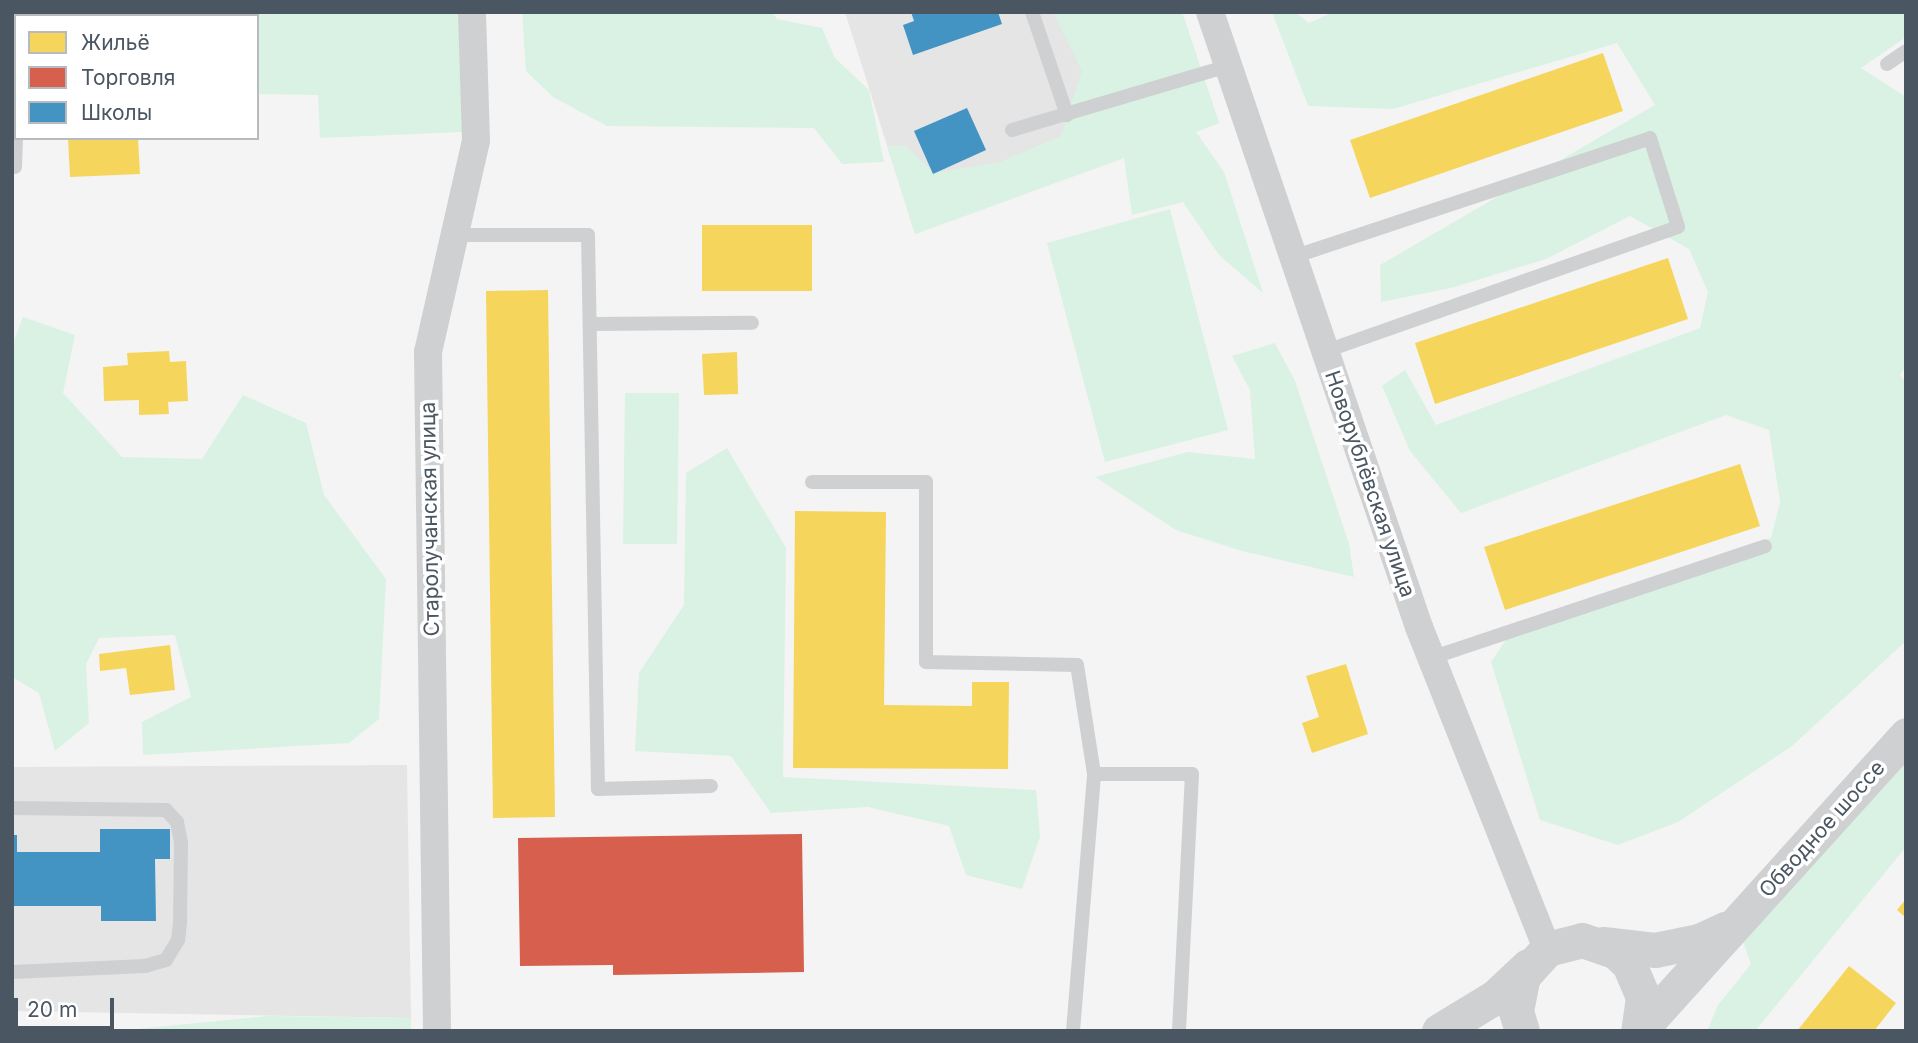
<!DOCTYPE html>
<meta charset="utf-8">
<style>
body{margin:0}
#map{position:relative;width:1918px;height:1043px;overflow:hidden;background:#f4f4f4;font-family:Inter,sans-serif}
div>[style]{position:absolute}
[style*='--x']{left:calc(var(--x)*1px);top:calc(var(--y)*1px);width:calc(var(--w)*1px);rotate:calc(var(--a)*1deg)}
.education>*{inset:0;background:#e6e5e6}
.green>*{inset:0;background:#d9f2e3}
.homes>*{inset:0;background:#f6d55c}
.shops>*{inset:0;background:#d6604d}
.schools>*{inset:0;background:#4393c3}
.service>*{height:14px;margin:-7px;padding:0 7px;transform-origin:7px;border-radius:7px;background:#ced0d2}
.minor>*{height:28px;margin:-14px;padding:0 14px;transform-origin:14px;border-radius:14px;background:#ced0d2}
.tertiary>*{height:35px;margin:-17.5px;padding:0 17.5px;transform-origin:17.5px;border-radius:17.5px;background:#ced0d2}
span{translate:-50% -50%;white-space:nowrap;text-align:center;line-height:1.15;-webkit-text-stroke:7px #fff;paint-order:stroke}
.street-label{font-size:21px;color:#4a5661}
.frame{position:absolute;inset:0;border:14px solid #4a5661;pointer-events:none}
.legend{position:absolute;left:14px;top:14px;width:245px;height:126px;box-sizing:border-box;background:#fff;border:2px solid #b7bbc0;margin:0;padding:9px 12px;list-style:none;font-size:21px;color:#4a5661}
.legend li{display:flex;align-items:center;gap:14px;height:35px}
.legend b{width:35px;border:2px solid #b7bbc0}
.scale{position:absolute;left:14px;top:998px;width:100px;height:32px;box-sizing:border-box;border:4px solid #4a5661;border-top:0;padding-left:9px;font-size:21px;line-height:24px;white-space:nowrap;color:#4a5661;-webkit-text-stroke:5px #fff;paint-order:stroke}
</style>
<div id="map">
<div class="education">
<div style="clip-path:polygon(845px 12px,1182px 12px,1219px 123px,915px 234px)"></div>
<div style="clip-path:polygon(407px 765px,411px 1018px,12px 1011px,12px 767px)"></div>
</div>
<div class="green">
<div style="clip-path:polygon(241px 12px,458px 12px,462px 132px,320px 138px,318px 95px,257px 94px,257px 16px,240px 16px)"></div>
<div style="clip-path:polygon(522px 12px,772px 12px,777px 19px,822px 28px,835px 58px,869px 90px,884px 162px,842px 164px,814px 128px,607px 126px,553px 97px,526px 71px)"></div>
<div style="clip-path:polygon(1053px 12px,1182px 12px,1219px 123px,1196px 132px,1224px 172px,1263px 293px,1219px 255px,1183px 202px,1132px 215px,1124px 158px,915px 234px,887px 146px,906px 146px,934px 173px,1000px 162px,1061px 136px,1082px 71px)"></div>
<div style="clip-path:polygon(1272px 12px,1295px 12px,1309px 23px,1333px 12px,1906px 12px,1906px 37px,1861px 68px,1906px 97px,1906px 365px,1900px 375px,1906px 383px,1906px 641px,1792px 746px,1678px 822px,1618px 845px,1540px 820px,1491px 662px,1518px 622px,1771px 538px,1780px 502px,1769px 430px,1726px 415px,1461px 513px,1410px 451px,1382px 386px,1405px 370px,1436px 425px,1700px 328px,1708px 292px,1689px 249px,1630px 216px,1546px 259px,1451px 288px,1381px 302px,1380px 265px,1655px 105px,1617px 43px,1393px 109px,1308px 106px)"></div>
<div style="clip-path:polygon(1170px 209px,1228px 430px,1105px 462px,1047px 243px)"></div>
<div style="clip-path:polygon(23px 317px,75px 335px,63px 393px,122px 457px,202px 459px,243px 395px,306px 423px,324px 495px,386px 579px,379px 719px,349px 743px,143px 755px,142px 722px,191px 697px,175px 635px,99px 638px,86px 664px,89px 723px,55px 751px,39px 693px,12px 677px,12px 346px)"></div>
<div style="clip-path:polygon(1275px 343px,1295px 381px,1349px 544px,1354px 577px,1242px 551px,1176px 530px,1095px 477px,1188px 452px,1255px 459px,1250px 390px,1232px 356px)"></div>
<div style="clip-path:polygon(625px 393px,679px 393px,677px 544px,623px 544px)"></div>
<div style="clip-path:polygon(727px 448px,786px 548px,783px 777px,1036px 790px,1040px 837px,1022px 889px,966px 875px,949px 826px,868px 807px,771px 813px,731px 756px,635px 751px,639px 673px,684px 605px,686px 473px)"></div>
<div style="clip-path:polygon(1906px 749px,1906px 847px,1755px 1031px,1707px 1031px,1718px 1005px,1751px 964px,1741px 936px)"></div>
<div style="clip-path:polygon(268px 1016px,411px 1018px,411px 1031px,116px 1031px)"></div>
</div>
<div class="homes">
<div style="clip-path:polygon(1603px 53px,1623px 111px,1370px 198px,1350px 140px)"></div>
<div style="clip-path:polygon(68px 138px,138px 138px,140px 174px,70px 177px)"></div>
<div style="clip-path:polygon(702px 225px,812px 225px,812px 291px,702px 291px)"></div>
<div style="clip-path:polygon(1668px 258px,1688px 319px,1435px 404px,1415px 343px)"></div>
<div style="clip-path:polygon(548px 290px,555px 817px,493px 818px,486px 291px)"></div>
<div style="clip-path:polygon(169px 351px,170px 362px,186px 361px,188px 401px,168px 402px,169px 414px,139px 415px,139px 400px,104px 401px,103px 367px,128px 365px,127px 353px)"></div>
<div style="clip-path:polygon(737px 352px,738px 394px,704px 395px,702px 354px)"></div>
<div style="clip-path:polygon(1740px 464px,1760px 526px,1505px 610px,1484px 547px)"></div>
<div style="clip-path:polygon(795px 511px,886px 512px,884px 705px,972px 706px,972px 682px,1009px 682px,1008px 769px,793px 768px)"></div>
<div style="clip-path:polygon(170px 645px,175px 690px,130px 695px,126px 668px,100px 671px,99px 654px)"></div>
<div style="clip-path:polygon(1346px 664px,1368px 734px,1312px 753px,1302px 723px,1319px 717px,1306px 676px)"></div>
<div style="clip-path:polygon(1906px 899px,1906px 918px,1897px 910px)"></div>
<div style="clip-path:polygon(1849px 966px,1896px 1003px,1874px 1031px,1797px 1031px)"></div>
</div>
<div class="shops">
<div style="clip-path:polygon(802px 834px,804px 972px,613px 975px,613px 965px,520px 966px,518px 838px)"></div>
</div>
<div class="schools">
<div style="clip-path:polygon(911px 12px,998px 12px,1002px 24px,913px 55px,903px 25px,914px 21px)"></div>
<div style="clip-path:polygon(967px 108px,986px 150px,933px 174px,914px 131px)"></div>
<div style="clip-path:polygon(100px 829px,170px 829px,170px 859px,155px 859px,156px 921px,101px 921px,101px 906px,12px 906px,12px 835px,17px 835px,17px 852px,100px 852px)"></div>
</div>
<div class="service">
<div style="--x:43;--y:12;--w:4;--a:90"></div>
<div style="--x:1032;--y:12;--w:109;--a:71.2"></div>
<div style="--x:1887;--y:64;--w:23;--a:-34"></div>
<div style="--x:1012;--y:130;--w:225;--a:-16.5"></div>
<div style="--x:15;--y:167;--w:31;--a:-88"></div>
<div style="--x:455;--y:235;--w:133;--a:0"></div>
<div style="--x:588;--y:235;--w:554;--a:88.97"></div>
<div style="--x:598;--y:789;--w:113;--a:-1.5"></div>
<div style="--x:1293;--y:257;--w:376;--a:-18.4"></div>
<div style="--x:1650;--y:138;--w:93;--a:72.5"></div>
<div style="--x:1678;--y:227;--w:374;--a:160.6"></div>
<div style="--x:590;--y:324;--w:162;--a:-0.4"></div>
<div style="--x:812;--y:482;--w:114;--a:0"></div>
<div style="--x:926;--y:482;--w:180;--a:90"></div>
<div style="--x:926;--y:662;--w:151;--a:1.1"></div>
<div style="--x:1077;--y:665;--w:110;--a:81.1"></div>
<div style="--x:1431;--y:658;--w:352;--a:-18.5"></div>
<div style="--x:12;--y:808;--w:154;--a:0.7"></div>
<div style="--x:166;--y:810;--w:16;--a:47"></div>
<div style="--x:177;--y:822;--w:20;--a:79"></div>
<div style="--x:181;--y:842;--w:80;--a:90.7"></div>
<div style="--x:180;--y:922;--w:18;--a:96"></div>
<div style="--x:178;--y:940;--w:23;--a:121"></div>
<div style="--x:166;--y:960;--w:22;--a:164"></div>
<div style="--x:145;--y:966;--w:133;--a:177.4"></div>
<div style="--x:1073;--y:1031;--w:258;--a:-85.3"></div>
<div style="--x:1094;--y:774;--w:98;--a:0"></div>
<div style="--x:1192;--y:774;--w:257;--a:92.9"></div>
</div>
<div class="minor">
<div style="--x:1210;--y:12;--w:650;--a:71.23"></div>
<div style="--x:1419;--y:627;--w:347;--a:68.3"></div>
<div style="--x:437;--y:1031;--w:679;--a:-90.76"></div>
<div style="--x:428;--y:352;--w:216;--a:-77.2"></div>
<div style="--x:476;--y:141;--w:129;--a:-91.8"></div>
</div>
<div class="tertiary">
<div style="--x:1603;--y:944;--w:52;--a:6.6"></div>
<div style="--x:1655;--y:950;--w:45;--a:-11.6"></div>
<div style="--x:1699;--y:941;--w:29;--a:-25"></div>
<div style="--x:1439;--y:1031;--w:66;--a:-31.3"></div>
<div style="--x:1495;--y:997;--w:45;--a:-43.2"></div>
<div style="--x:1522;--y:1031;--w:21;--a:-107"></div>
<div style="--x:1516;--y:1011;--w:36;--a:-79"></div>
<div style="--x:1523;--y:976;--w:36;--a:-48"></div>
<div style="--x:1547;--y:949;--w:36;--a:-14"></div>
<div style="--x:1582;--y:940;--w:36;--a:19"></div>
<div style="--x:1616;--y:952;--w:18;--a:43"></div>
<div style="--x:1629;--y:964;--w:36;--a:67"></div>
<div style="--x:1643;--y:997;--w:34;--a:98"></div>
<div style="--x:1639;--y:1031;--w:399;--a:-47.9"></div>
</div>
<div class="street-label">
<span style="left:1370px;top:484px;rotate:71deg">Новорублёвская улица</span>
<span style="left:430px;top:519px;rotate:-91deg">Старолучанская улица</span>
<span style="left:1822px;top:829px;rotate:-48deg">Обводное шоссе</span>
</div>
<div class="frame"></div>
<ul class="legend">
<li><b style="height:19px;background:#f6d55c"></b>Жильё</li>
<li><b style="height:19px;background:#d6604d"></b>Торговля</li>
<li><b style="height:19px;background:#4393c3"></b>Школы</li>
</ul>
<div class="scale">20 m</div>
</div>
